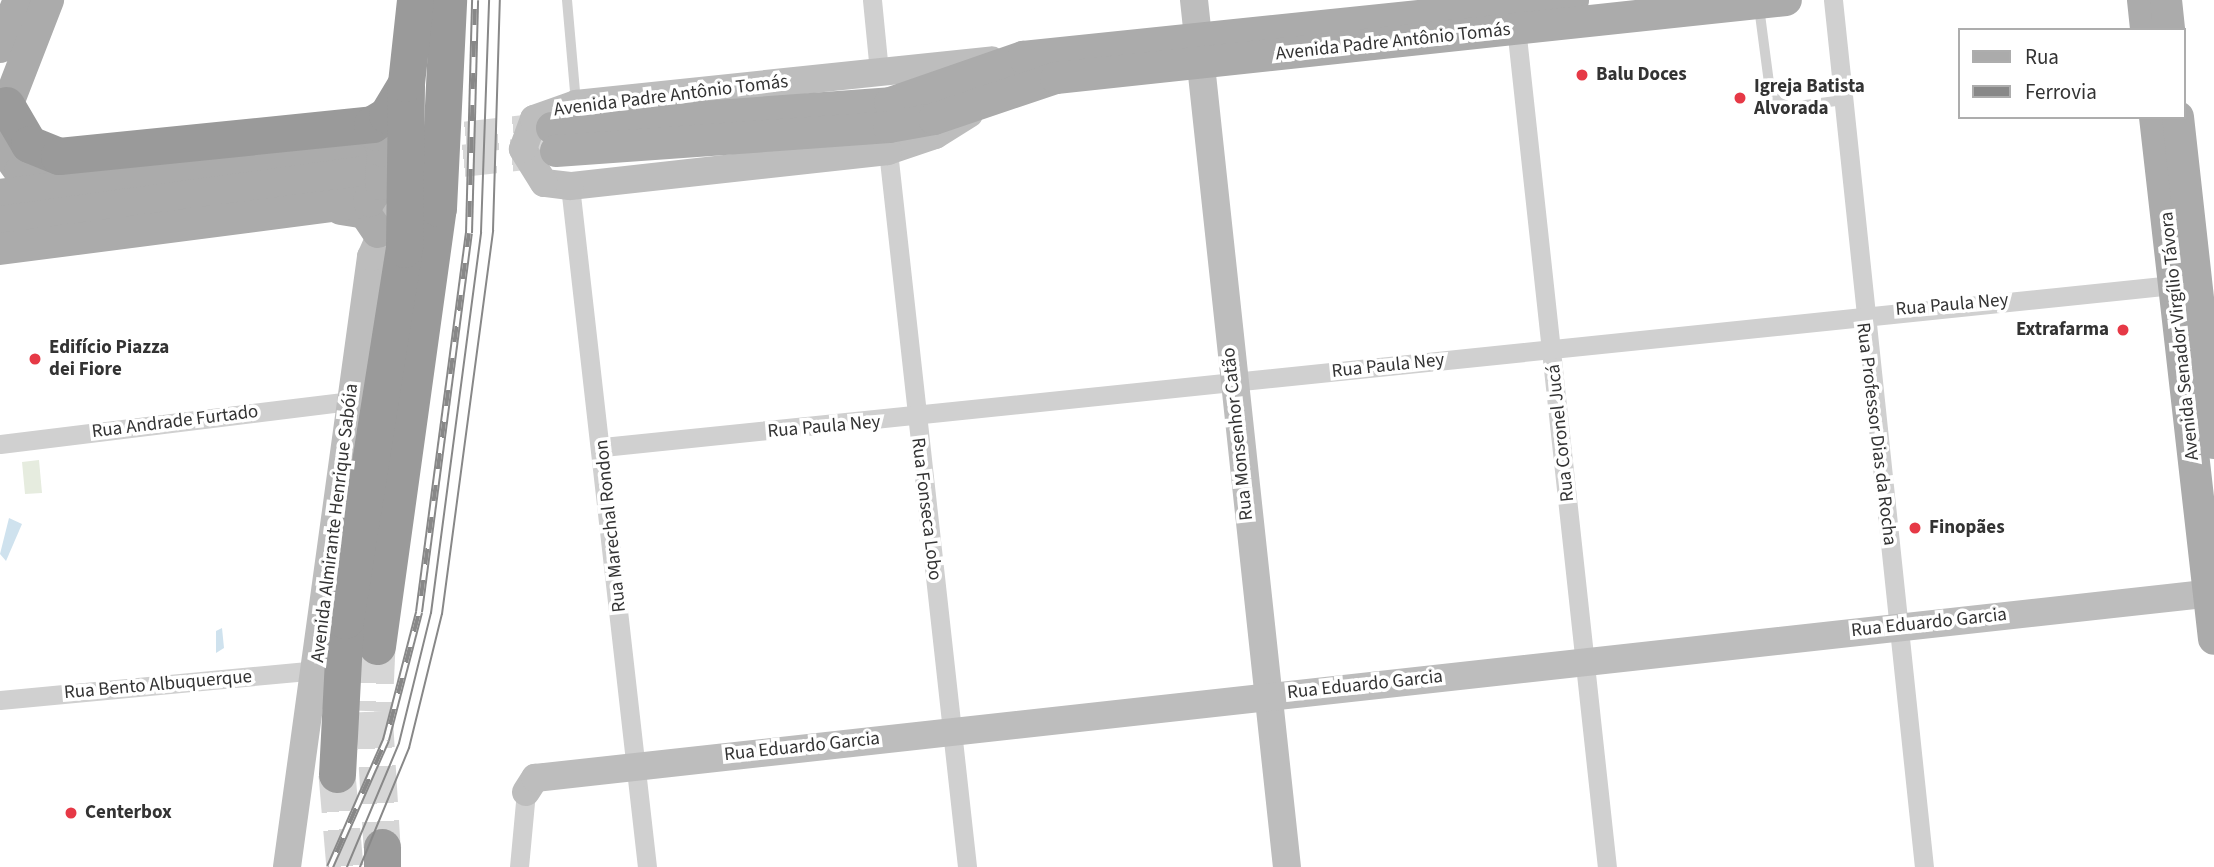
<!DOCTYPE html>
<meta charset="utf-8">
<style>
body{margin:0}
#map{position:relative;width:2214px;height:867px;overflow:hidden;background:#fff;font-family:"Source Sans 3",sans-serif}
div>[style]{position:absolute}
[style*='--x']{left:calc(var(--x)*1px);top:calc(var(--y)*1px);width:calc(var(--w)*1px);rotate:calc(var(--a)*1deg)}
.green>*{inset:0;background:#e6ecdf}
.water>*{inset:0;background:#cfe2ee}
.primary-tunnel>*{height:32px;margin-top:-16px;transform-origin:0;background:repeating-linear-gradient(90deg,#d6d6d6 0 32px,transparent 0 48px)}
.highway-tunnel>*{height:37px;margin-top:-18.5px;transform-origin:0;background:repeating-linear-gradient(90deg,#d6d6d6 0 37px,transparent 0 55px)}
.lane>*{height:10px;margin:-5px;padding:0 5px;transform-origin:5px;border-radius:5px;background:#d0d0d0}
.street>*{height:19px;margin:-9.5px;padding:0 9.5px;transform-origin:9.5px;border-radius:9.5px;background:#d0d0d0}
.secondary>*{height:28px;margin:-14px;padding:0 14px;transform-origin:14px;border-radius:14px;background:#bdbdbd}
.primary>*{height:32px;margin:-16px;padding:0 16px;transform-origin:16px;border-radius:16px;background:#ababab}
.highway>*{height:37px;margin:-18.5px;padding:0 18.5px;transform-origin:18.5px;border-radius:18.5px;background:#9a9a9a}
.tram>*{height:2px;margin:-1px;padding:0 1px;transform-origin:1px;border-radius:1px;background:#888}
.rail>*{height:8px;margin-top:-4px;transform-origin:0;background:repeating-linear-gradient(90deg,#fff 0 16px,#888 0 32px);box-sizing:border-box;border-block:2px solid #888}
.dots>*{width:19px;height:19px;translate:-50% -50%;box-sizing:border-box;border:4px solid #fff;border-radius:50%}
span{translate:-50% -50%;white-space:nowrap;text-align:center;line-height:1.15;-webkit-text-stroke:7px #fff;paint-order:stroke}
.street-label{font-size:19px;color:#333}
.poi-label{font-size:19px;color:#333;font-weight:700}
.left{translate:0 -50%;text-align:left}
.right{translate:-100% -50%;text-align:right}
.legend{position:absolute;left:1958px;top:28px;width:228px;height:91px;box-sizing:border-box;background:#fff;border:2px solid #adadad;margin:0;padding:9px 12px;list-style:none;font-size:21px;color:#333}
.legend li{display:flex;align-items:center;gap:14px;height:35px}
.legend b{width:35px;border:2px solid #adadad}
</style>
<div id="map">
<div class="green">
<div style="clip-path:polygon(39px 460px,42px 493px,25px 494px,22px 462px)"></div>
</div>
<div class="water">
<div style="clip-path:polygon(9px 518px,22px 524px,6px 561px,0 554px)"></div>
<div style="clip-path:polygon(222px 628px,224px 648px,216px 653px,216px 631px)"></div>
</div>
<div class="primary-tunnel">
<div style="--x:418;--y:143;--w:135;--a:-6.4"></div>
<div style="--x:416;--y:166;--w:137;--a:-6.3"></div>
</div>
<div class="highway-tunnel">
<div style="--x:377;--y:646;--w:65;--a:92.6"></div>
<div style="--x:374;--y:711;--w:136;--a:86.6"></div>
<div style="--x:337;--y:774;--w:93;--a:85.1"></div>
</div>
<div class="lane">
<div style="--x:567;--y:0;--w:103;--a:85"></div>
<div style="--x:1759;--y:7;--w:85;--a:82.5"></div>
<div style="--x:1770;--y:91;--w:14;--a:54"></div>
<div style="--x:1778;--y:102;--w:13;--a:23"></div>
<div style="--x:1790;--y:107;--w:54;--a:-7.4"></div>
</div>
<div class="street">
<div style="--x:872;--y:0;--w:71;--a:84.4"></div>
<div style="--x:1833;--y:0;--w:872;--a:84.01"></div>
<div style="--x:1515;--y:18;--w:854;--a:83.82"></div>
<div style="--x:888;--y:151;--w:720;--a:83.7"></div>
<div style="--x:570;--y:186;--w:685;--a:83.55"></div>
<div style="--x:0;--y:444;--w:354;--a:-7"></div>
<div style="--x:603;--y:447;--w:1578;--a:-5.89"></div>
<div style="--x:0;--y:700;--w:317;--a:-5.4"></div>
<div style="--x:519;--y:867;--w:75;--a:-84.7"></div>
</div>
<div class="secondary">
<div style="--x:1194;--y:0;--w:872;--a:83.88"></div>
<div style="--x:969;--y:114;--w:40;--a:148"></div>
<div style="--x:935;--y:135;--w:50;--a:161.2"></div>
<div style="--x:888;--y:151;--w:320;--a:173.7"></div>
<div style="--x:570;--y:186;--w:26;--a:-173"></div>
<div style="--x:544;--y:183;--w:40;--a:-122"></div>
<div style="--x:523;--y:149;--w:32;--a:-70"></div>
<div style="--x:534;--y:119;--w:45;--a:-19.7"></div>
<div style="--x:576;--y:104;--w:418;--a:-6"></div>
<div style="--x:526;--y:792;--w:17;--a:-57"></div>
<div style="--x:535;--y:778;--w:1689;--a:-6.29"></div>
<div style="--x:287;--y:867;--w:616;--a:-82.16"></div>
<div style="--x:371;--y:257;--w:47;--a:-66.2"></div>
</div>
<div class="primary">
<div style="--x:2143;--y:0;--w:30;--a:84"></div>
<div style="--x:2166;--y:0;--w:30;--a:84"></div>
<div style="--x:0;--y:47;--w:51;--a:-68"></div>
<div style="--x:2155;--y:117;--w:525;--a:83.55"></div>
<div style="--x:2178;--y:117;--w:328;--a:83.7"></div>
<div style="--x:0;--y:124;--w:133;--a:-68.8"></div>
<div style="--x:552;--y:128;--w:339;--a:-4.2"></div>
<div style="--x:890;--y:103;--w:141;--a:-19.1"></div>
<div style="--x:1023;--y:57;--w:553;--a:-5.92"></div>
<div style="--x:0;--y:144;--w:34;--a:54"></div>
<div style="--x:20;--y:172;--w:40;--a:18.9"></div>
<div style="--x:556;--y:151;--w:334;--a:-4.1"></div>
<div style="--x:889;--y:127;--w:46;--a:-10.1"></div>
<div style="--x:934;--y:119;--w:129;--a:-18.6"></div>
<div style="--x:1056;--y:78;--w:734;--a:-6.1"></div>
<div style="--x:0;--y:195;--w:376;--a:-7.2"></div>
<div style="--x:341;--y:209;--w:24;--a:9"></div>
<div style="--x:365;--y:213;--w:23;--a:56"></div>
<div style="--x:0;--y:222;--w:369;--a:-7.8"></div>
<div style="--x:0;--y:249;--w:372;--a:-7.4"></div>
<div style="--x:369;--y:201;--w:21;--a:-55"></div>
<div style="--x:381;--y:184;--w:33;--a:-87"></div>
<div style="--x:383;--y:151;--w:17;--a:-111"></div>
<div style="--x:377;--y:135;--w:22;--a:-156"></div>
</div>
<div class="highway">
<div style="--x:6;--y:105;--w:45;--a:59.5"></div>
<div style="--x:29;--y:144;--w:32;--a:22"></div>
<div style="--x:59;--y:156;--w:315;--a:-5.8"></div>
<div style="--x:372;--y:124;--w:17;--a:-31"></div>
<div style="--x:387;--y:115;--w:37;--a:-59"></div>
<div style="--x:377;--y:646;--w:442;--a:-82.1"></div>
<div style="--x:438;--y:208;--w:208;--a:-87.2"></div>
<div style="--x:337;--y:774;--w:154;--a:-87"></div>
<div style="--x:345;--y:620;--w:376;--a:-81"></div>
<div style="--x:404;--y:249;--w:166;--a:-89.3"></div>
<div style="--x:406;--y:83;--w:83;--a:-83.8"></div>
<div style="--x:382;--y:847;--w:20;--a:90"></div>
</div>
<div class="tram">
<div style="--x:347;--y:867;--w:134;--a:-67.2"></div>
<div style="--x:399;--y:743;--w:134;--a:-76.2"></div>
<div style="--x:431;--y:613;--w:384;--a:-82.5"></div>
<div style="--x:481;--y:232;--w:232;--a:-88"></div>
<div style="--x:360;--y:867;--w:129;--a:-67.6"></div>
<div style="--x:409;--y:748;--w:138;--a:-76.2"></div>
<div style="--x:442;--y:614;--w:387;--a:-82.4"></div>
<div style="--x:493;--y:230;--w:230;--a:-88.3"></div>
</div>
<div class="rail">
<div style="--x:330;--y:867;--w:139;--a:-66.2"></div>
<div style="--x:386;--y:740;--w:132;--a:-75.5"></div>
<div style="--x:419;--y:612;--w:382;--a:-82.5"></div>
<div style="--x:469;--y:233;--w:233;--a:-88.5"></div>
</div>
<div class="dots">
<div style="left:1582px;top:75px;background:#e63946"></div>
<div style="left:1740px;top:98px;background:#e63946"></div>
<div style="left:2123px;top:330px;background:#e63946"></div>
<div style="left:35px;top:359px;background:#e63946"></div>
<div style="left:1915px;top:528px;background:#e63946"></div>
<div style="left:71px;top:813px;background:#e63946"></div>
</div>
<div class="street-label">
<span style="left:1393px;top:42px;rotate:-6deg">Avenida Padre Antônio Tomás</span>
<span style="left:671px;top:96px;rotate:-7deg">Avenida Padre Antônio Tomás</span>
<span style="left:1952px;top:305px;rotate:-5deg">Rua Paula Ney</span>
<span style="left:2180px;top:336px;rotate:-96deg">Avenida Senador Virgílio Távora</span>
<span style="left:1388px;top:366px;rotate:-6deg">Rua Paula Ney</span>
<span style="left:175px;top:422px;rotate:-7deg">Rua Andrade Furtado</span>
<span style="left:824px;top:427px;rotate:-5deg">Rua Paula Ney</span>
<span style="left:1561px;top:433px;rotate:-96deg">Rua Coronel Jucá</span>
<span style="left:1238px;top:434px;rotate:-96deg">Rua Monsenhor Catão</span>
<span style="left:1876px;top:434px;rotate:83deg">Rua Professor Dias da Rocha</span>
<span style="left:926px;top:509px;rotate:83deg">Rua Fonseca Lobo</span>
<span style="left:335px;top:523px;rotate:-83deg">Avenida Almirante Henrique Sabóia</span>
<span style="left:611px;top:526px;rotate:-96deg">Rua Marechal Rondon</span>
<span style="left:1929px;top:623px;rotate:-6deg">Rua Eduardo Garcia</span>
<span style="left:158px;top:685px;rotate:-5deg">Rua Bento Albuquerque</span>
<span style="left:1365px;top:685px;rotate:-6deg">Rua Eduardo Garcia</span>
<span style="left:802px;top:747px;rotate:-6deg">Rua Eduardo Garcia</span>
</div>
<div class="poi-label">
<span class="left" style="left:1596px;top:75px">Balu Doces</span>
<span class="left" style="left:1754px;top:98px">Igreja Batista<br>Alvorada</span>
<span class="right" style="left:2109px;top:330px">Extrafarma</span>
<span class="left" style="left:49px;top:359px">Edifício Piazza<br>dei Fiore</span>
<span class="left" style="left:1929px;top:528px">Finopães</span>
<span class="left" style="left:85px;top:813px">Centerbox</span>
</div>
<ul class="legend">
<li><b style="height:9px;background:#ababab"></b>Rua</li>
<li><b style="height:9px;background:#888"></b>Ferrovia</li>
</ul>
</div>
